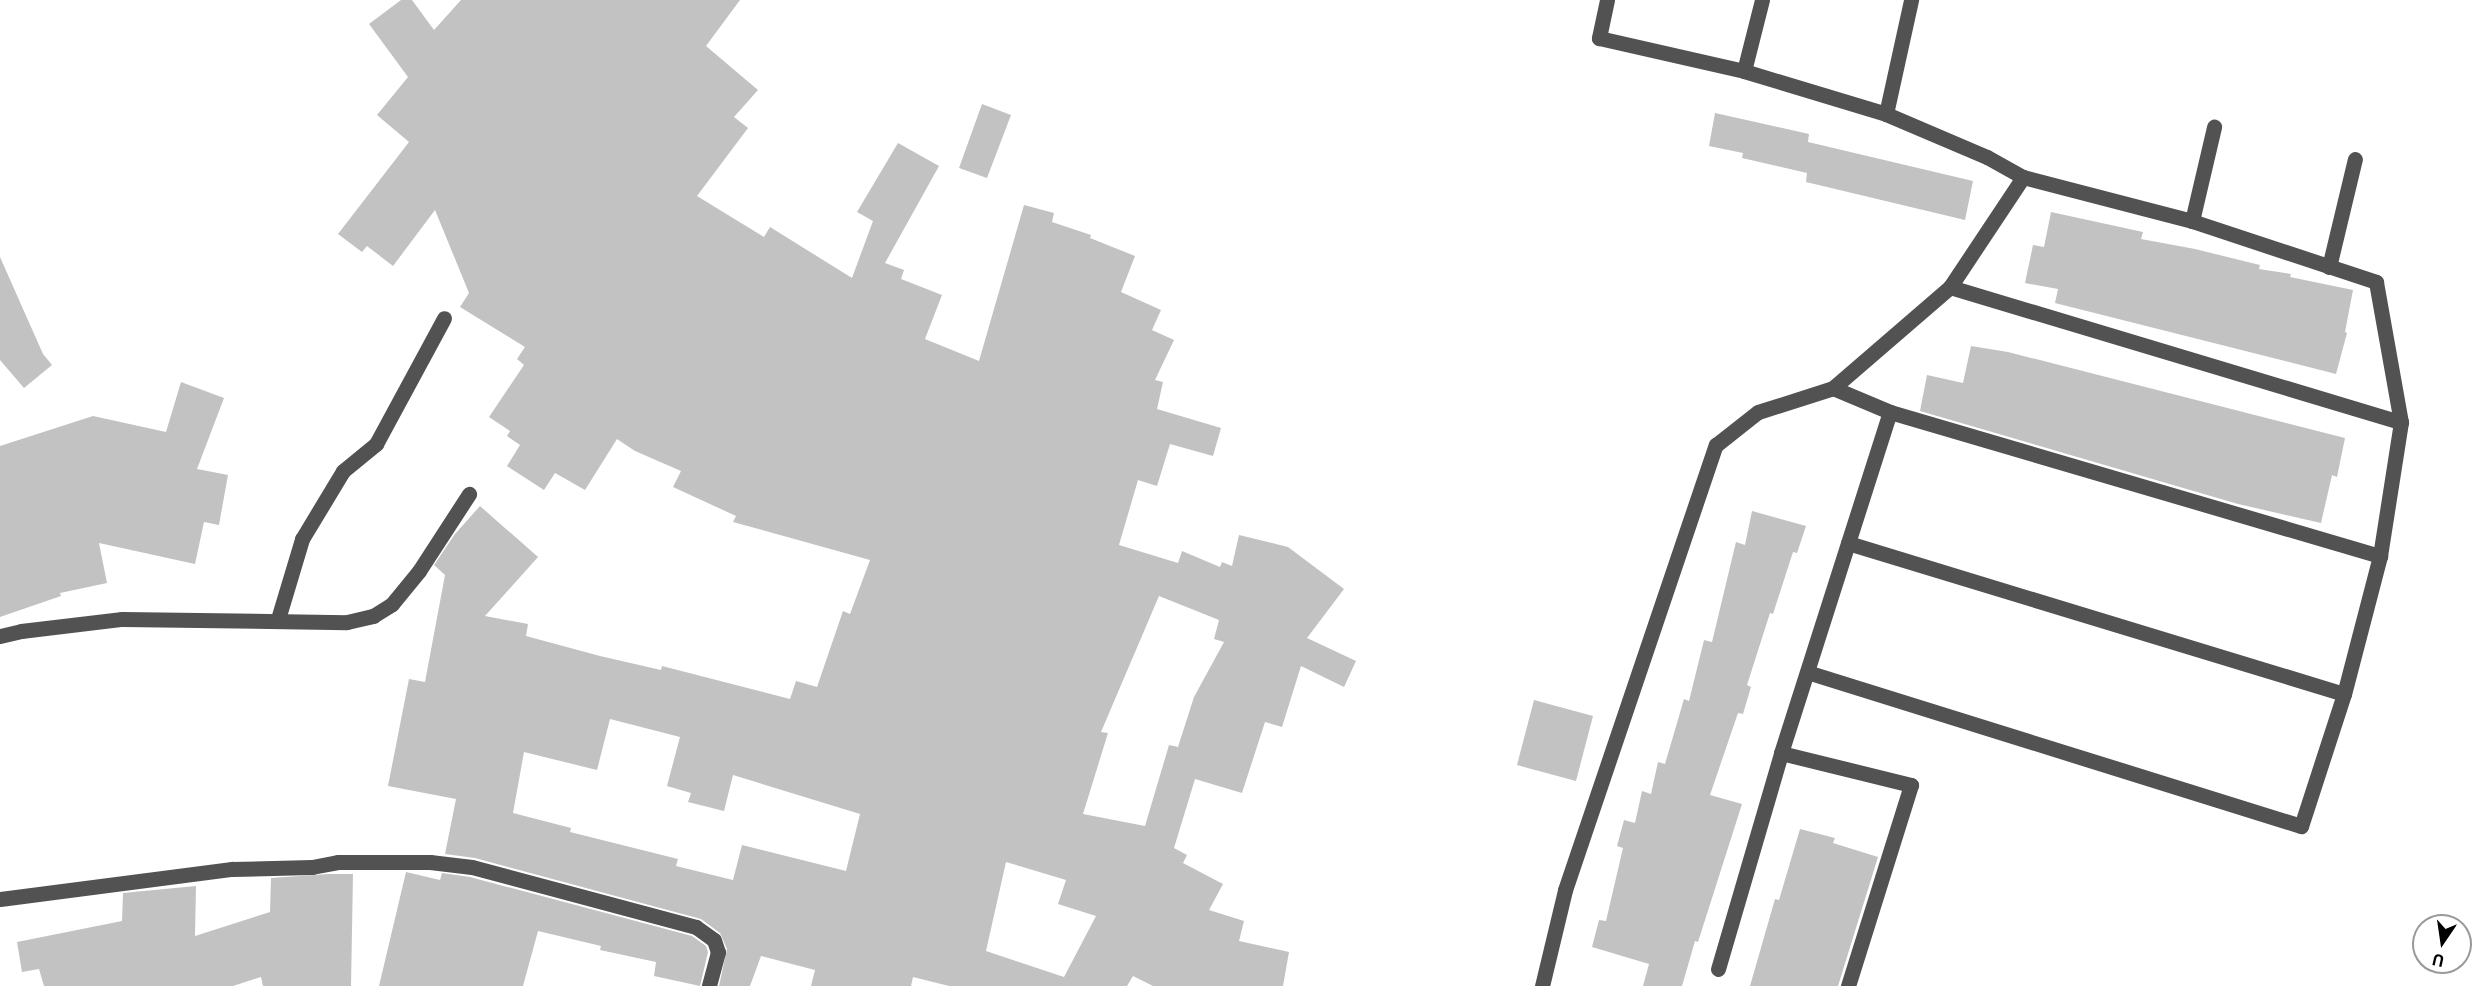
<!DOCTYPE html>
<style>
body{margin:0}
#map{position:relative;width:2484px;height:986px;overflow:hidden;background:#fff;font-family:"Public Sans",sans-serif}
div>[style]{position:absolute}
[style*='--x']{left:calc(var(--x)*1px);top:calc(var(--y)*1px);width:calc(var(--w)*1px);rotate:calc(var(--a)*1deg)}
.building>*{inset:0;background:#c2c2c2}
.minor>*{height:15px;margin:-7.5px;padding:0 7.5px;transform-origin:7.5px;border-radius:7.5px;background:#525252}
span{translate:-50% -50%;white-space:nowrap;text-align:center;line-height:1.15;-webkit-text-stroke:4.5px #fff;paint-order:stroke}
.north{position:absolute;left:2412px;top:914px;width:60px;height:60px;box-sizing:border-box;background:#fff;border:2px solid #999;border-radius:50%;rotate:193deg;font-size:16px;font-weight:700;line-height:24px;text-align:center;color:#000}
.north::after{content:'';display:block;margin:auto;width:21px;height:27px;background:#000;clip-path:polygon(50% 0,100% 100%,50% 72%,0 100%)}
</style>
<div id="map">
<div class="building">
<div style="clip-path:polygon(evenodd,401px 0,412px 0,434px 30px,461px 0,740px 0,706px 46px,758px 90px,734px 117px,748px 128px,697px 196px,764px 237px,770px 227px,852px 278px,873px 221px,857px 212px,898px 143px,939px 166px,885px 263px,904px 270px,901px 279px,942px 295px,925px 339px,979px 361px,1024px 205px,1054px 213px,1052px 222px,1091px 235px,1090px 238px,1135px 256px,1121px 292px,1161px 310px,1152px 330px,1174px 340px,1155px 380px,1163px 382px,1157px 409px,1221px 428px,1213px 456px,1170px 444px,1157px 486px,1138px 480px,1119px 545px,1178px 563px,1182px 551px,1220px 567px,1222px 562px,1232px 566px,1239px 535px,1288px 547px,1344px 589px,1307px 638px,1356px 661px,1344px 687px,1301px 666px,1282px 727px,1265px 722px,1242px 793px,1195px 779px,1174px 848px,1187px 855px,1183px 863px,1223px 884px,1209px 910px,1244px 921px,1239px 941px,1289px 952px,1283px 986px,1153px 986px,1133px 976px,1127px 986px,949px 986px,913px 977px,911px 986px,811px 986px,815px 970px,761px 956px,750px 986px,719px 986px,727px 949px,720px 933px,701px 919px,475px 858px,445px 854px,456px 799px,388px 786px,409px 679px,425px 682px,445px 575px,434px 565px,455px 534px,480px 506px,538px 557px,485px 616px,528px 624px,526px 636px,600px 656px,661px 670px,662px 666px,790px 699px,796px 681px,817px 687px,843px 611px,850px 614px,870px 560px,733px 522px,736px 516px,673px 487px,681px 471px,635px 451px,617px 439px,585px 490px,555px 473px,544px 490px,507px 466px,520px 445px,507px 436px,510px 431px,489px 417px,524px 365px,517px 359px,525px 347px,460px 307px,469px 293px,435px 210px,393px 266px,367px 246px,362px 252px,338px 234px,409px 142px,377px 115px,408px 77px,369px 24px,401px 0,1159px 596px,1219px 620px,1214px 639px,1224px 642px,1194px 697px,1178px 747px,1169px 745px,1145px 826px,1083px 814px,1108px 733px,1101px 732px,1159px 596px,401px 0,610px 719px,680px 737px,667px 786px,691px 793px,688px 802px,724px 811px,733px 775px,860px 814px,846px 871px,742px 845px,733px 880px,676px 866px,678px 859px,570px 832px,571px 828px,513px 813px,524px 752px,597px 770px,610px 719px,401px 0,1006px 862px,1066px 880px,1058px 904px,1096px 916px,1064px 977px,986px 951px,1006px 862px)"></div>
<div style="clip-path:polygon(982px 104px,1011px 115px,987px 178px,959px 168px)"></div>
<div style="clip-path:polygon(1715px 113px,1809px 134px,1808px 142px,1973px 181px,1965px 220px,1806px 182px,1807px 173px,1742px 158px,1743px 153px,1709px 146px)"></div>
<div style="clip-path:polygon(2051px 212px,2143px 232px,2141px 239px,2195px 249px,2260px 265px,2259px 269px,2291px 274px,2290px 277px,2353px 290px,2345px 332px,2347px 333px,2336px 374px,2055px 303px,2058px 289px,2025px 283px,2033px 245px,2044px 247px)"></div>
<div style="clip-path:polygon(0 257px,43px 354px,52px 365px,24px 388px,0 360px)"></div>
<div style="clip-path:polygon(1971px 346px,2008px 352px,2345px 438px,2337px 477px,2332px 475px,2321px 523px,2238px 504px,1920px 411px,1927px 375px,1963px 383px)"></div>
<div style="clip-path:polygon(181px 382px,224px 398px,197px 469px,228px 475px,219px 525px,204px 522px,195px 564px,99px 543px,107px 583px,60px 593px,61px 596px,0 617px,0 446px,93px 416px,166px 432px)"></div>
<div style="clip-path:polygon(1752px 511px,1806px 526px,1797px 553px,1793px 552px,1773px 614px,1770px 613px,1747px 685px,1751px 687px,1743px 714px,1738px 713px,1710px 795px,1742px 804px,1698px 942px,1695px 941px,1682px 986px,1643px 986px,1649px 964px,1592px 947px,1599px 920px,1606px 921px,1623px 848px,1617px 846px,1624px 820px,1635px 823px,1642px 791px,1651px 794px,1658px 762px,1665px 764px,1684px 699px,1689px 701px,1704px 640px,1712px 642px,1736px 542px,1745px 545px)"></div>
<div style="clip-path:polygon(1534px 700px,1593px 716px,1576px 781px,1517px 765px)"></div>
<div style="clip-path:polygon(1800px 829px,1835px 838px,1833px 843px,1878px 857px,1838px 986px,1750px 986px,1775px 899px,1779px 900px)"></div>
<div style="clip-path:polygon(406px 872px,440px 880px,442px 873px,470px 877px,692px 936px,706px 946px,708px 952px,700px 986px,654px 976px,656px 962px,600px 950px,601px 946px,538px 931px,523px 986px,379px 986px)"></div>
<div style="clip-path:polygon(329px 874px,353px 874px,351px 986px,263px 986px,261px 977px,233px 986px,44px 986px,39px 969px,22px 972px,17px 942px,122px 921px,123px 893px,196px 886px,195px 936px,270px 912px,271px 878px)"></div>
</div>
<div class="minor">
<div style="--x:1607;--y:0;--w:39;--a:102"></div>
<div style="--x:1599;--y:38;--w:149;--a:12.8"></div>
<div style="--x:1744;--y:71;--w:148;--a:16.8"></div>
<div style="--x:1886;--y:114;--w:110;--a:23.1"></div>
<div style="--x:1987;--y:157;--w:41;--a:29.1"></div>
<div style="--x:1744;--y:71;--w:73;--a:-75.8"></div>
<div style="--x:1886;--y:114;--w:117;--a:-77.6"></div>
<div style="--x:2192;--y:221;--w:97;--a:-76.8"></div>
<div style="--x:2329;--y:267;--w:111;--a:-76.5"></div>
<div style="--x:1950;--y:287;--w:471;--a:16.7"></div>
<div style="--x:1833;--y:388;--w:62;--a:22.8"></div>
<div style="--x:1890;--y:412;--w:511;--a:16.38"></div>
<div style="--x:1848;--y:543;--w:518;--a:16.93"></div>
<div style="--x:278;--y:619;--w:84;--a:-73.3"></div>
<div style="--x:302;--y:539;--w:79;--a:-58.9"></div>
<div style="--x:343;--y:471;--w:43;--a:-39.3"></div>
<div style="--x:376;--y:444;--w:143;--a:-61.6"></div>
<div style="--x:0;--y:636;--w:22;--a:-13"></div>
<div style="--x:21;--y:631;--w:102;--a:-6.8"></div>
<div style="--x:122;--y:619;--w:225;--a:0.8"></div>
<div style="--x:347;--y:622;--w:27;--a:-13"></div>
<div style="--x:373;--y:616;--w:22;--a:-32"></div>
<div style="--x:392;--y:604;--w:43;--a:-50.7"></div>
<div style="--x:419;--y:571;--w:92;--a:-57"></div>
<div style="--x:1781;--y:753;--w:134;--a:13.8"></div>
<div style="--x:1911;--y:785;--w:211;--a:107.4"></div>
<div style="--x:0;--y:899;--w:234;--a:-7.4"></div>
<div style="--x:232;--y:869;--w:80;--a:-1.4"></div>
<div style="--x:312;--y:867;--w:26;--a:-11"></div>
<div style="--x:338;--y:862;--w:92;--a:0"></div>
<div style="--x:430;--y:862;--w:42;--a:6.8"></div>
<div style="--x:472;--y:867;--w:232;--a:15"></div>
<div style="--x:696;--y:927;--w:22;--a:36"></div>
<div style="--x:714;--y:940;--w:13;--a:72"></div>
<div style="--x:718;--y:952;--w:35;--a:105"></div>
<div style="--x:1718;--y:969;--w:225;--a:-73.7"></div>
<div style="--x:1781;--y:753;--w:358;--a:-72.3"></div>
<div style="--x:1542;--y:986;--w:99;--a:-76.5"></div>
<div style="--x:1565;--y:890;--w:470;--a:-71.3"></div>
<div style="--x:1716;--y:445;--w:53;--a:-38.2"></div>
<div style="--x:1758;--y:412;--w:79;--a:-17.7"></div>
<div style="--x:1833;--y:388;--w:155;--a:-40.8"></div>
<div style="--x:1950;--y:287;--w:132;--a:-56.4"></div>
<div style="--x:2023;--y:177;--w:175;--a:14.6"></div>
<div style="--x:2192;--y:221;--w:194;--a:18.3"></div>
<div style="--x:2376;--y:282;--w:142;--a:79.9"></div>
<div style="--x:2401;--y:422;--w:136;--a:98.9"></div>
<div style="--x:2380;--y:556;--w:143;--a:104.6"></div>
<div style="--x:2344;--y:694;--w:139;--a:108"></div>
<div style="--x:2301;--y:826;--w:517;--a:-162.69"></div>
</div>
<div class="north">U</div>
</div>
